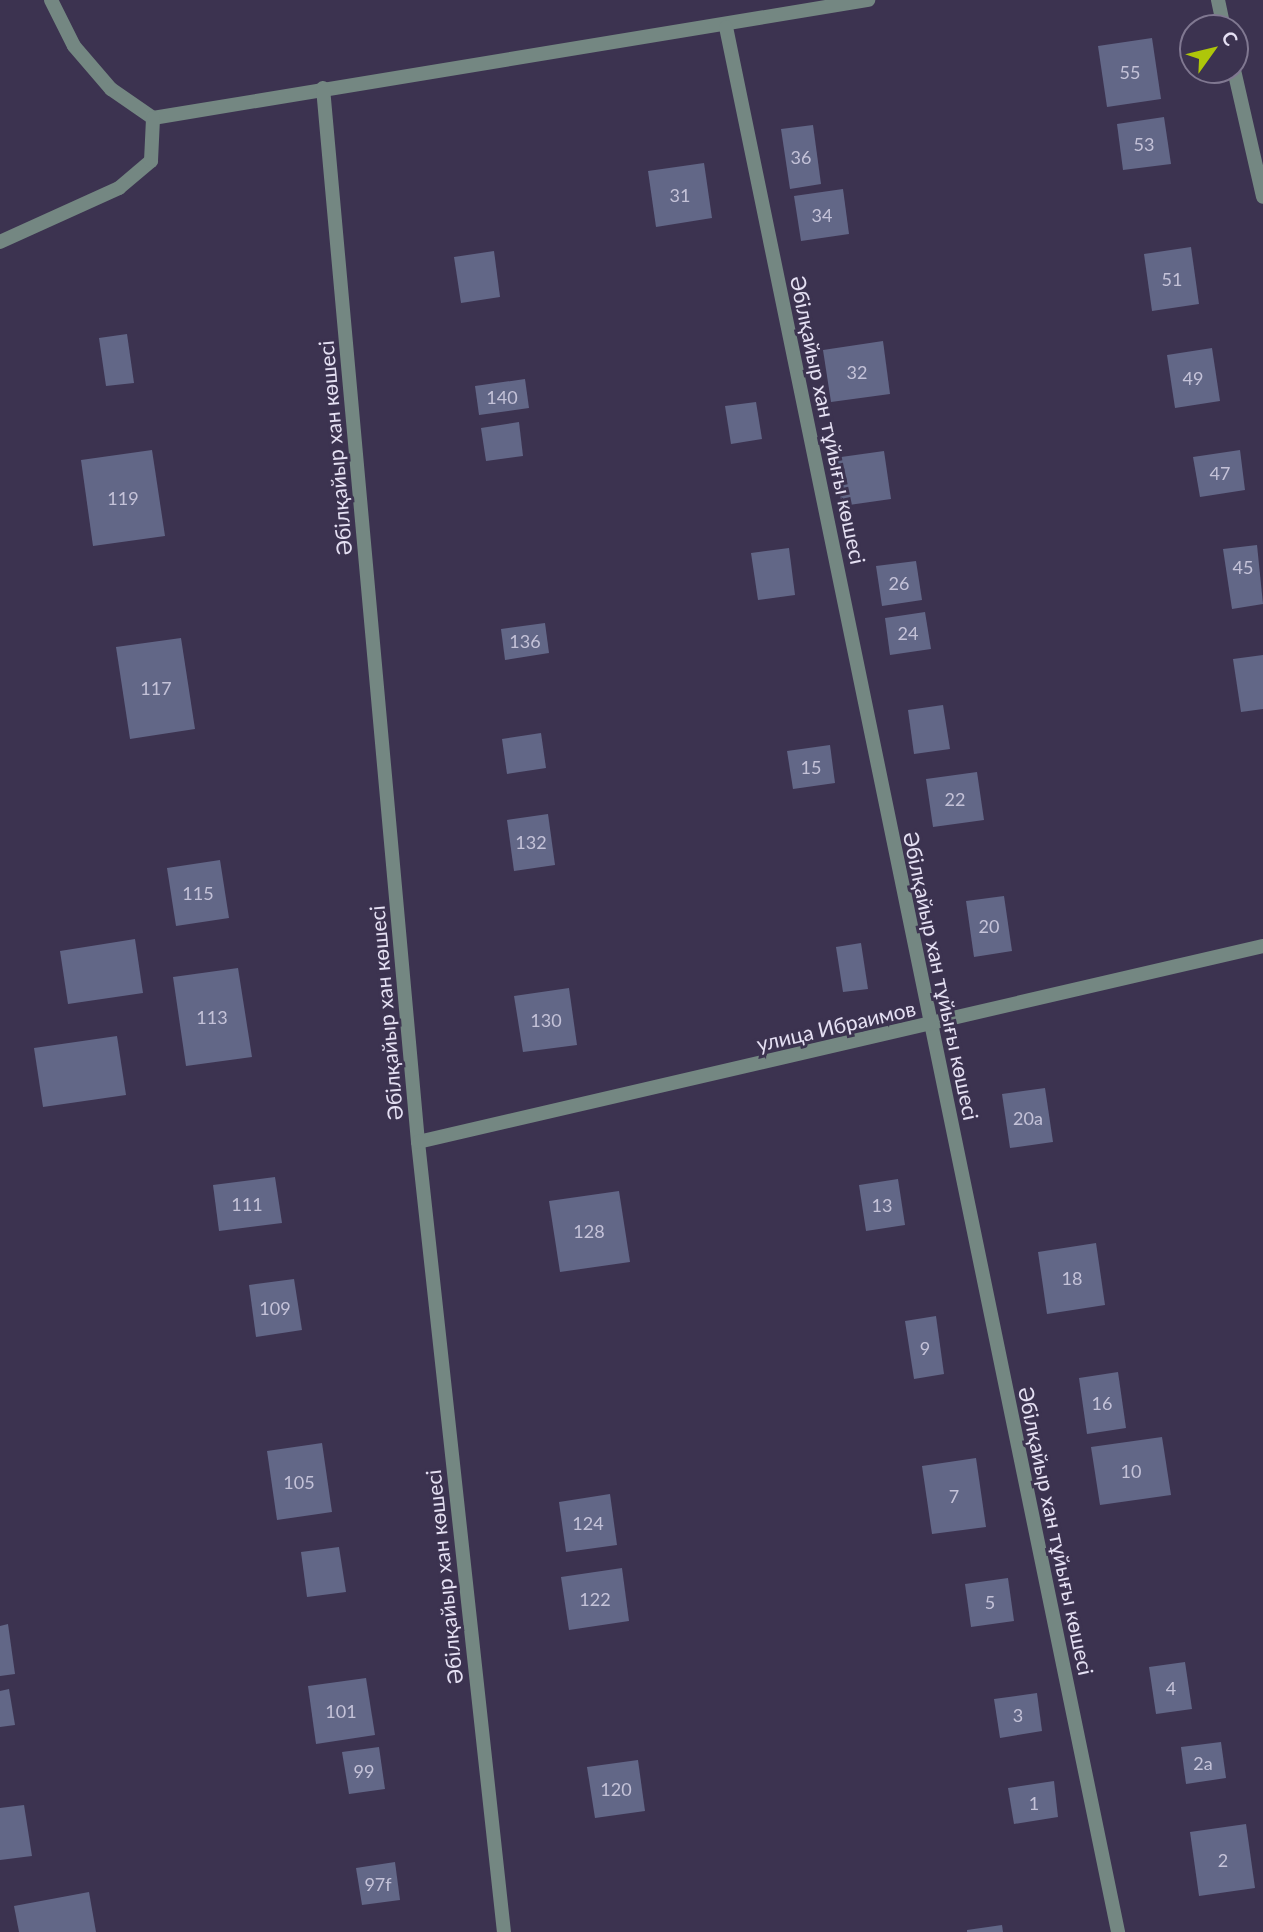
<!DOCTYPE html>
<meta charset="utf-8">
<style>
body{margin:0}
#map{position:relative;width:1263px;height:1932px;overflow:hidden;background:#3c3350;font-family:Lato,sans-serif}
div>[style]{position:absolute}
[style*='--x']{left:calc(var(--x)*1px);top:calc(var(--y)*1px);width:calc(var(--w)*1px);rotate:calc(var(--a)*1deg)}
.building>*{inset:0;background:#626787}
.street>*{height:14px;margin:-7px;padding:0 7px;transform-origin:7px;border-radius:7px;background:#748782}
span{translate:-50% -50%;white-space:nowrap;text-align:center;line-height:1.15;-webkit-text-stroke:6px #3c3350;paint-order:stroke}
.number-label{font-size:18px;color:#c4c2d8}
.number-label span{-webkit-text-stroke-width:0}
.street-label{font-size:21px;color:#e5e0f3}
.north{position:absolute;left:1179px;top:14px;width:70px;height:70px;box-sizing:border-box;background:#3c3350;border:2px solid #807891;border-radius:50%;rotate:56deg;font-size:19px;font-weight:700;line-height:28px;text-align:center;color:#e5e0f3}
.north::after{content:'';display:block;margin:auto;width:24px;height:32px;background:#aec60a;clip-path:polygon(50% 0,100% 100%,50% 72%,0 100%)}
</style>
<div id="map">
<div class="building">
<div style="clip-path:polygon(1152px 38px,1161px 99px,1107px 107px,1098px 46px)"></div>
<div style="clip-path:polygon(1164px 117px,1171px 164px,1123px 170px,1117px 124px)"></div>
<div style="clip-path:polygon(813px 125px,821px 184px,790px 189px,781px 129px)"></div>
<div style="clip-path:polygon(704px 163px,712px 218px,656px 227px,648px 171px)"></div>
<div style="clip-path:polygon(843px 189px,849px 234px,801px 241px,794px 196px)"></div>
<div style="clip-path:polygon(1191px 247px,1199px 304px,1152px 311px,1144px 254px)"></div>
<div style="clip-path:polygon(494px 251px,500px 297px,461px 303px,454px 257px)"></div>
<div style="clip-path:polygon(127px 334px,134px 383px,106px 386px,99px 338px)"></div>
<div style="clip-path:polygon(883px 341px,890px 394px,831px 402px,823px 350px)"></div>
<div style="clip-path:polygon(1212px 348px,1220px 401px,1175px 408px,1167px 355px)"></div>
<div style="clip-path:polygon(525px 379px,529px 408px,479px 415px,475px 386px)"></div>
<div style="clip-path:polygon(756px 402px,762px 439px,731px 444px,725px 406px)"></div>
<div style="clip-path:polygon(519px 422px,523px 456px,486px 461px,481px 428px)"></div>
<div style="clip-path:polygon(152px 450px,165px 536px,93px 546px,81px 460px)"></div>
<div style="clip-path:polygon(1240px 450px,1245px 490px,1200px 497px,1193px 457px)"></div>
<div style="clip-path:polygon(884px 451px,891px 499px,842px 506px,834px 458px)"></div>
<div style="clip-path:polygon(1257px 545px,1263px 604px,1232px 609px,1223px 549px)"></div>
<div style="clip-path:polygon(789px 548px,795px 595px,758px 600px,751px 553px)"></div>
<div style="clip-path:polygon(916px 561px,922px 600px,882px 606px,876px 566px)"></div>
<div style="clip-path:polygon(925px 612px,931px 649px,890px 655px,885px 618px)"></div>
<div style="clip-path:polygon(545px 623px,549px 653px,505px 660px,501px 629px)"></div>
<div style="clip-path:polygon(181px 638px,195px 729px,130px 739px,116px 647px)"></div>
<div style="clip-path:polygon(1263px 655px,1263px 709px,1241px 712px,1233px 659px)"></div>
<div style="clip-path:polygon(943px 705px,950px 749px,914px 754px,908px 710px)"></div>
<div style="clip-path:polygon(541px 733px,546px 768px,507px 774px,502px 739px)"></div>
<div style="clip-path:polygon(830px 745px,835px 783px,793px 789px,787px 751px)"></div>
<div style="clip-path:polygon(977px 772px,984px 820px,933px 827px,926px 779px)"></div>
<div style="clip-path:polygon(548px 814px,555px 865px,514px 871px,507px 820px)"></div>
<div style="clip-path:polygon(220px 860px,229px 918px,176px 926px,167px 868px)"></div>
<div style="clip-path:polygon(1004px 896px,1012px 951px,974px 957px,966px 901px)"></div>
<div style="clip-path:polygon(135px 939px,143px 993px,68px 1004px,60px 951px)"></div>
<div style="clip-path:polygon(861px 943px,868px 989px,843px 992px,836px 947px)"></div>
<div style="clip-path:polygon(238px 968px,252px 1057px,186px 1066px,173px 977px)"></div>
<div style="clip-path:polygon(569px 988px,577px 1045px,523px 1052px,514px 996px)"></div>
<div style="clip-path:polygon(117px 1036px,126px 1095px,43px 1107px,34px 1048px)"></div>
<div style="clip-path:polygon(1045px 1088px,1053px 1142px,1010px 1148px,1002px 1094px)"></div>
<div style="clip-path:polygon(275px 1177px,282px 1223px,219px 1231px,213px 1185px)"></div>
<div style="clip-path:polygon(898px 1179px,905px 1225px,866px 1231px,859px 1185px)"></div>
<div style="clip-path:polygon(619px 1191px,630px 1262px,560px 1272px,549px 1201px)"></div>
<div style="clip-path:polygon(1096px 1243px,1105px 1305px,1047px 1314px,1038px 1252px)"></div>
<div style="clip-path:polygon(294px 1279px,302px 1330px,256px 1337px,249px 1285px)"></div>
<div style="clip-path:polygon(936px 1316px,944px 1374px,914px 1379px,905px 1321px)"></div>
<div style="clip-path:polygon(1118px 1372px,1126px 1428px,1087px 1434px,1079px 1378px)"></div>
<div style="clip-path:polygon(1162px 1437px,1171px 1495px,1100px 1505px,1091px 1447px)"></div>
<div style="clip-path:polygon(322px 1443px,332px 1512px,277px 1520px,267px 1451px)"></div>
<div style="clip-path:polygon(976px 1458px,986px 1527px,932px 1534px,922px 1466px)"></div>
<div style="clip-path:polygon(610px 1494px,617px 1545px,566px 1552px,559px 1502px)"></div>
<div style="clip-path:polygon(339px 1547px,346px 1592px,307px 1597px,301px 1552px)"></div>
<div style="clip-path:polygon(622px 1568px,629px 1621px,569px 1630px,561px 1577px)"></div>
<div style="clip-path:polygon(1008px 1578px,1014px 1621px,971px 1627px,965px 1584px)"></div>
<div style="clip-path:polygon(8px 1624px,15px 1674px,0 1676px,0 1626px)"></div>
<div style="clip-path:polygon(1185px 1662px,1192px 1709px,1156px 1714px,1149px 1667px)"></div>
<div style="clip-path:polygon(366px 1678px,375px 1735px,316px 1744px,308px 1686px)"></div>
<div style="clip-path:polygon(9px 1689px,15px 1725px,0 1727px,0 1691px)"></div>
<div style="clip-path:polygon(1037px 1693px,1042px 1731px,1000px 1738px,994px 1699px)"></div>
<div style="clip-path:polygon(1221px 1742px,1226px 1778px,1186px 1784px,1181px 1747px)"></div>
<div style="clip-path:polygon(379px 1747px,385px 1789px,349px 1794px,342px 1752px)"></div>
<div style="clip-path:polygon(638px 1760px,645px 1811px,595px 1818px,587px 1767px)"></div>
<div style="clip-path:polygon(1054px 1781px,1058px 1817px,1014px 1824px,1008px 1788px)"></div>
<div style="clip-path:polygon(24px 1805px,32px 1856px,0 1860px,0 1808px)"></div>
<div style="clip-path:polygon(1246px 1824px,1255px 1888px,1199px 1896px,1190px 1832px)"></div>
<div style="clip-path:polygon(395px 1862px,400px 1900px,362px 1905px,356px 1868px)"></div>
<div style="clip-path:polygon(89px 1892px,96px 1932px,19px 1932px,14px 1906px)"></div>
<div style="clip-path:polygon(1002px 1925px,1003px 1932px,967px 1932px,967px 1930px)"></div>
</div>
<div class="street">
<div style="--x:51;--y:0;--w:51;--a:63.4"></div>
<div style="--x:74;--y:46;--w:57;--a:49.3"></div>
<div style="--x:111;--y:89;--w:51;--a:34.6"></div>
<div style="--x:153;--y:118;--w:725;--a:-9.37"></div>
<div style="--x:1218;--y:0;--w:29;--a:78"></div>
<div style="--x:726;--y:27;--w:1945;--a:78.37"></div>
<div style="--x:1234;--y:70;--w:130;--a:77.1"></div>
<div style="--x:323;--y:88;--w:1058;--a:84.85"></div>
<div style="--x:418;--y:1142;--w:795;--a:83.79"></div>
<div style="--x:0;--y:242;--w:131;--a:-24.4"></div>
<div style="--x:119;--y:188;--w:42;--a:-40.2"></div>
<div style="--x:151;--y:161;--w:43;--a:-87.3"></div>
<div style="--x:418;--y:1142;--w:867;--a:-13.06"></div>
</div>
<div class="number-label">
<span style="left:1130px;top:72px">55</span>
<span style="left:1144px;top:144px">53</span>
<span style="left:801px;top:157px">36</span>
<span style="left:680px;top:195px">31</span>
<span style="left:822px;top:215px">34</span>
<span style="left:1172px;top:279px">51</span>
<span style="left:857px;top:372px">32</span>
<span style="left:1193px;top:378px">49</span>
<span style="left:502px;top:397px">140</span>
<span style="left:1220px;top:473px">47</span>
<span style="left:123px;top:498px">119</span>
<span style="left:1243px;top:567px">45</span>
<span style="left:899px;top:583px">26</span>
<span style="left:908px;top:633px">24</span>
<span style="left:525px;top:641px">136</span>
<span style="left:156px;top:688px">117</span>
<span style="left:811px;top:767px">15</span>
<span style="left:955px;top:799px">22</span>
<span style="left:531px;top:842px">132</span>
<span style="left:198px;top:893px">115</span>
<span style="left:989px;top:926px">20</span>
<span style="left:212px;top:1017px">113</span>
<span style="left:546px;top:1020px">130</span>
<span style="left:1028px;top:1118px">20а</span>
<span style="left:247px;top:1204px">111</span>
<span style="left:882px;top:1205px">13</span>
<span style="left:589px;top:1231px">128</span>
<span style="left:1072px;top:1278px">18</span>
<span style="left:275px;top:1308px">109</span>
<span style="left:925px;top:1348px">9</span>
<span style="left:1102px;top:1403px">16</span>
<span style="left:1131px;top:1471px">10</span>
<span style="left:299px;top:1482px">105</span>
<span style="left:954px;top:1496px">7</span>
<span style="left:588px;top:1523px">124</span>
<span style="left:595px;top:1599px">122</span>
<span style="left:990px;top:1602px">5</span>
<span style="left:1171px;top:1688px">4</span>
<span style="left:341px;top:1711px">101</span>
<span style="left:1018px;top:1715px">3</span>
<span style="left:1203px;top:1763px">2а</span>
<span style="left:364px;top:1771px">99</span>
<span style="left:616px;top:1789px">120</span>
<span style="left:1034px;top:1803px">1</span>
<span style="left:1223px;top:1860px">2</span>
<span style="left:378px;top:1884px">97f</span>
</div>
<div class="street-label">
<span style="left:828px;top:420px;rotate:78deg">Әбілқайыр хан тұйығы көшесі</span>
<span style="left:335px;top:448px;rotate:-95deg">Әбілқайыр хан көшесі</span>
<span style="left:941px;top:976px;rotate:78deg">Әбілқайыр хан тұйығы көшесі</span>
<span style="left:386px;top:1013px;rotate:-95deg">Әбілқайыр хан көшесі</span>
<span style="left:836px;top:1026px;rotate:-13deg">улица Ибраимов</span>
<span style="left:1056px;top:1531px;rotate:78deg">Әбілқайыр хан тұйығы көшесі</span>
<span style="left:444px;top:1577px;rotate:-96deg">Әбілқайыр хан көшесі</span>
</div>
<div class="north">С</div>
</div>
